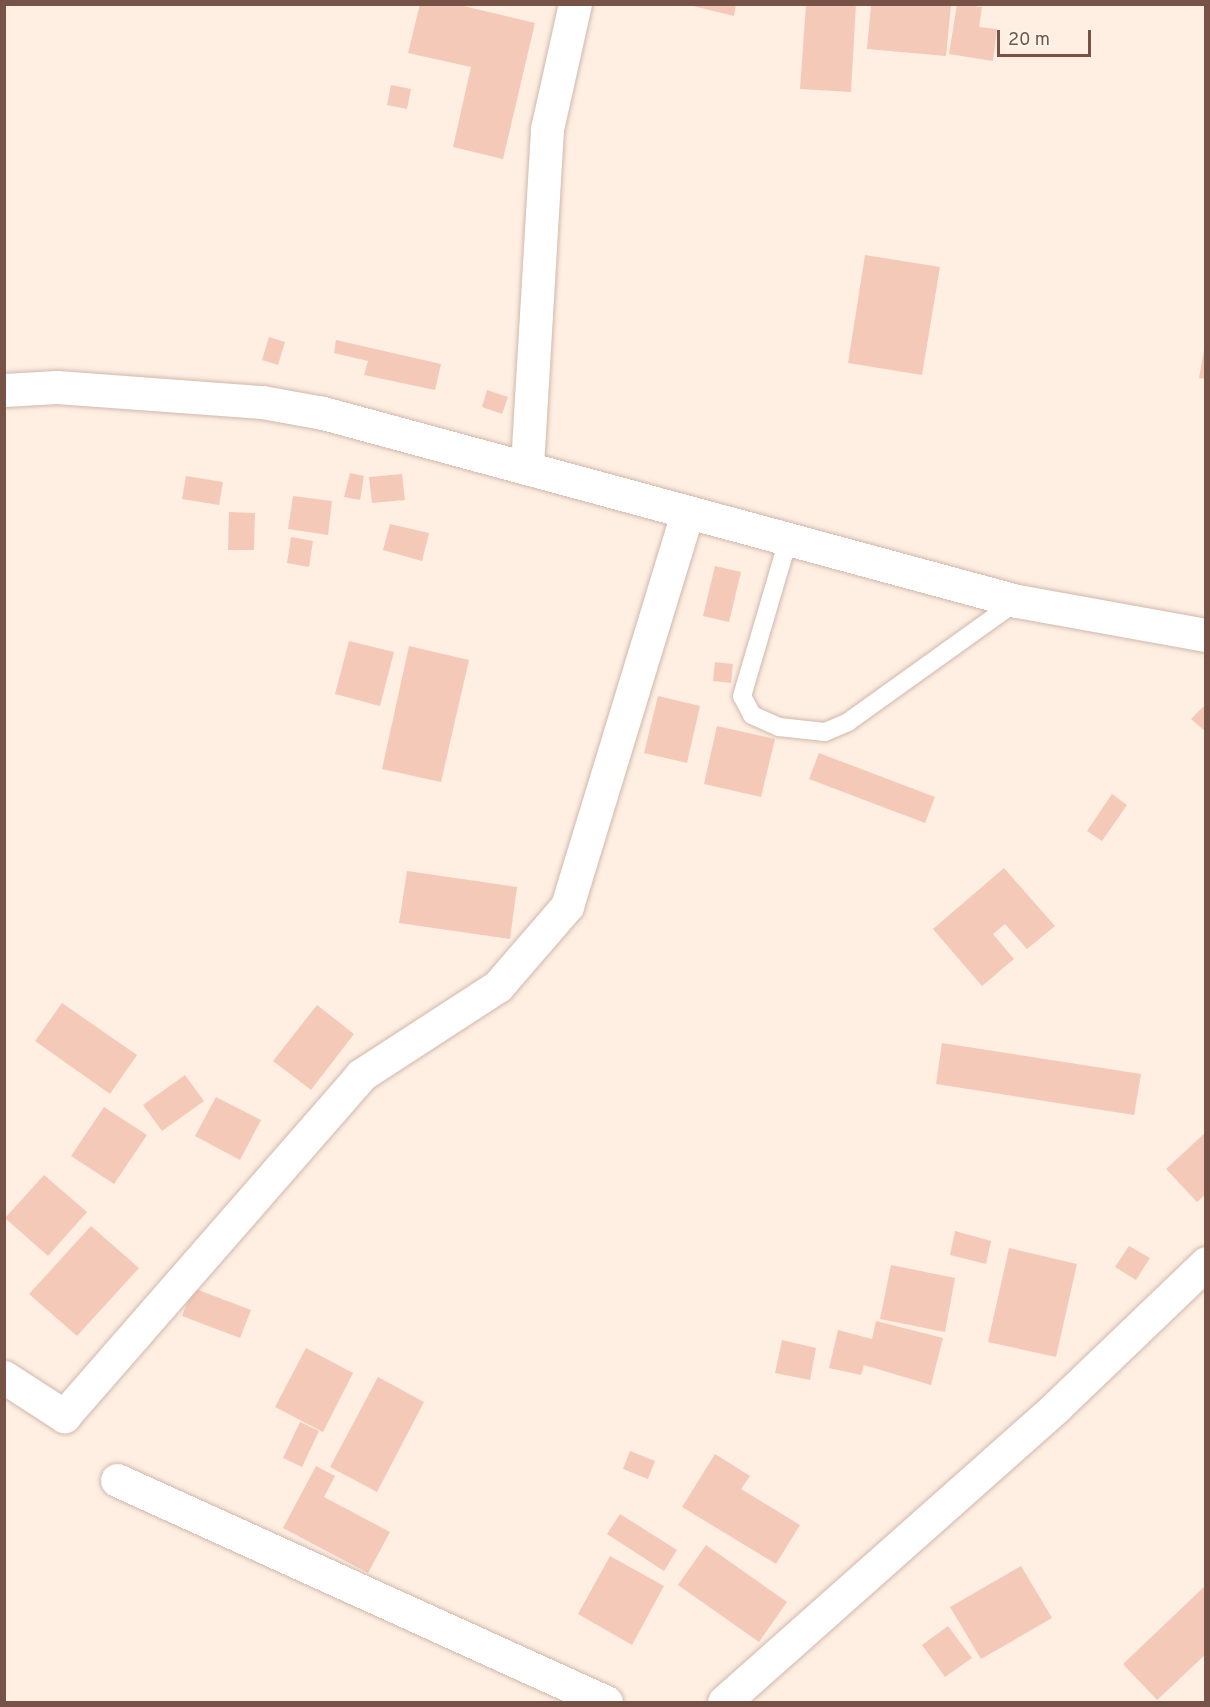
<!DOCTYPE html>
<style>
body{margin:0}
#map{position:relative;width:1210px;height:1707px;overflow:hidden;background:#feefe2;font-family:Overpass,sans-serif}
div>[style]{position:absolute}
[style*='--x']{left:calc(var(--x)*1px);top:calc(var(--y)*1px);width:calc(var(--w)*1px);rotate:calc(var(--a)*1deg)}
.building>*{inset:0;background:#f5c9b8}
.roads{filter:drop-shadow(0 0 2px #d1b7ab) drop-shadow(0 0 2px #d1b7ab)}
.lane>*{height:18px;margin:-9px;padding:0 9px;transform-origin:9px;border-radius:9px;background:#fff}
.street>*{height:33px;margin:-16.5px;padding:0 16.5px;transform-origin:16.5px;border-radius:16.5px;background:#fff}
.secondary>*{height:33px;margin:-16.5px;padding:0 16.5px;transform-origin:16.5px;border-radius:16.5px;background:#fff}
span{translate:-50% -50%;white-space:nowrap;text-align:center;line-height:1.15;-webkit-text-stroke:4.5px #fff4e9;paint-order:stroke}
.frame{position:absolute;inset:0;border:6px solid #765247;pointer-events:none}
.scale{position:absolute;left:997px;top:30px;width:94px;height:27px;box-sizing:border-box;border:3px solid #765247;border-top:0;padding-left:8px;font-size:18px;line-height:21px;white-space:nowrap;color:#765247;-webkit-text-stroke:4px #fff4e9;paint-order:stroke}
</style>
<div id="map">
<div class="building">
<div style="clip-path:polygon(420px 4px,455px 4px,535px 23px,503px 159px,453px 147px,471px 67px,408px 53px)"></div>
<div style="clip-path:polygon(685px 4px,736px 4px,734px 16px)"></div>
<div style="clip-path:polygon(806px 4px,856px 4px,851px 92px,800px 89px)"></div>
<div style="clip-path:polygon(957px 4px,982px 7px,979px 27px,997px 29px,993px 61px,949px 54px)"></div>
<div style="clip-path:polygon(871px 5px,951px 5px,946px 56px,867px 49px)"></div>
<div style="clip-path:polygon(391px 85px,411px 89px,407px 109px,387px 105px)"></div>
<div style="clip-path:polygon(865px 255px,940px 267px,922px 375px,848px 363px)"></div>
<div style="clip-path:polygon(269px 337px,285px 342px,278px 365px,262px 360px)"></div>
<div style="clip-path:polygon(336px 340px,441px 364px,435px 390px,364px 375px,368px 361px,334px 353px)"></div>
<div style="clip-path:polygon(1204px 350px,1206px 350px,1206px 379px,1199px 378px)"></div>
<div style="clip-path:polygon(487px 390px,508px 397px,502px 414px,482px 407px)"></div>
<div style="clip-path:polygon(350px 473px,364px 476px,360px 500px,344px 497px)"></div>
<div style="clip-path:polygon(402px 474px,405px 500px,372px 503px,369px 477px)"></div>
<div style="clip-path:polygon(186px 476px,223px 482px,219px 505px,182px 499px)"></div>
<div style="clip-path:polygon(293px 496px,332px 501px,328px 535px,288px 529px)"></div>
<div style="clip-path:polygon(229px 512px,255px 513px,254px 550px,228px 550px)"></div>
<div style="clip-path:polygon(390px 524px,429px 533px,422px 561px,383px 550px)"></div>
<div style="clip-path:polygon(291px 537px,313px 541px,309px 567px,287px 563px)"></div>
<div style="clip-path:polygon(715px 566px,741px 572px,729px 622px,703px 616px)"></div>
<div style="clip-path:polygon(349px 641px,394px 652px,380px 706px,335px 694px)"></div>
<div style="clip-path:polygon(409px 646px,469px 660px,441px 782px,382px 769px)"></div>
<div style="clip-path:polygon(715px 662px,733px 664px,731px 683px,713px 681px)"></div>
<div style="clip-path:polygon(658px 696px,700px 706px,687px 763px,644px 753px)"></div>
<div style="clip-path:polygon(1206px 704px,1206px 732px,1191px 719px)"></div>
<div style="clip-path:polygon(717px 726px,775px 739px,761px 797px,704px 784px)"></div>
<div style="clip-path:polygon(819px 753px,935px 797px,925px 823px,809px 779px)"></div>
<div style="clip-path:polygon(1112px 794px,1127px 805px,1102px 841px,1087px 831px)"></div>
<div style="clip-path:polygon(1004px 868px,1055px 926px,1027px 949px,1005px 924px,993px 934px,1014px 959px,982px 986px,933px 929px)"></div>
<div style="clip-path:polygon(407px 871px,517px 887px,510px 939px,399px 923px)"></div>
<div style="clip-path:polygon(62px 1003px,137px 1055px,110px 1094px,35px 1041px)"></div>
<div style="clip-path:polygon(317px 1005px,354px 1034px,311px 1090px,273px 1061px)"></div>
<div style="clip-path:polygon(942px 1043px,1141px 1074px,1134px 1115px,936px 1084px)"></div>
<div style="clip-path:polygon(185px 1075px,204px 1101px,162px 1131px,143px 1105px)"></div>
<div style="clip-path:polygon(216px 1097px,261px 1120px,240px 1160px,195px 1136px)"></div>
<div style="clip-path:polygon(104px 1107px,147px 1135px,114px 1184px,71px 1156px)"></div>
<div style="clip-path:polygon(1206px 1132px,1206px 1194px,1197px 1202px,1166px 1169px)"></div>
<div style="clip-path:polygon(44px 1175px,87px 1212px,48px 1256px,5px 1218px)"></div>
<div style="clip-path:polygon(91px 1226px,139px 1268px,77px 1336px,29px 1294px)"></div>
<div style="clip-path:polygon(955px 1231px,991px 1241px,986px 1264px,950px 1255px)"></div>
<div style="clip-path:polygon(1129px 1246px,1150px 1258px,1136px 1280px,1115px 1267px)"></div>
<div style="clip-path:polygon(1009px 1248px,1077px 1264px,1056px 1357px,988px 1342px)"></div>
<div style="clip-path:polygon(891px 1265px,955px 1278px,945px 1332px,880px 1319px)"></div>
<div style="clip-path:polygon(193px 1288px,251px 1310px,240px 1338px,182px 1316px)"></div>
<div style="clip-path:polygon(876px 1321px,943px 1338px,931px 1385px,864px 1365px,861px 1375px,829px 1368px,838px 1330px,872px 1339px)"></div>
<div style="clip-path:polygon(782px 1340px,816px 1348px,810px 1380px,775px 1373px)"></div>
<div style="clip-path:polygon(306px 1348px,353px 1373px,323px 1432px,275px 1407px)"></div>
<div style="clip-path:polygon(378px 1377px,424px 1402px,377px 1492px,330px 1467px)"></div>
<div style="clip-path:polygon(300px 1422px,319px 1431px,302px 1467px,283px 1458px)"></div>
<div style="clip-path:polygon(630px 1451px,655px 1461px,648px 1479px,623px 1469px)"></div>
<div style="clip-path:polygon(715px 1454px,750px 1476px,741px 1489px,800px 1525px,776px 1564px,682px 1507px)"></div>
<div style="clip-path:polygon(316px 1466px,335px 1476px,324px 1497px,390px 1532px,368px 1573px,283px 1528px)"></div>
<div style="clip-path:polygon(620px 1514px,677px 1550px,664px 1571px,607px 1534px)"></div>
<div style="clip-path:polygon(706px 1545px,787px 1602px,759px 1642px,678px 1585px)"></div>
<div style="clip-path:polygon(610px 1556px,664px 1586px,632px 1645px,578px 1614px)"></div>
<div style="clip-path:polygon(1021px 1566px,1052px 1618px,981px 1659px,950px 1607px)"></div>
<div style="clip-path:polygon(1206px 1585px,1206px 1654px,1157px 1700px,1123px 1664px)"></div>
<div style="clip-path:polygon(948px 1626px,972px 1658px,945px 1677px,922px 1645px)"></div>
</div>
<div class="roads">
<div class="lane">
<div style="--x:788;--y:540;--w:163;--a:106.4"></div>
<div style="--x:742;--y:696;--w:21;--a:62"></div>
<div style="--x:752;--y:715;--w:30;--a:24"></div>
<div style="--x:779;--y:727;--w:46;--a:6.2"></div>
<div style="--x:825;--y:732;--w:25;--a:-23"></div>
<div style="--x:848;--y:722;--w:208;--a:-35.6"></div>
</div>
<div class="street">
<div style="--x:527;--y:466;--w:338;--a:-86.6"></div>
<div style="--x:547;--y:129;--w:128;--a:-77.4"></div>
<div style="--x:4;--y:1377;--w:72;--a:33"></div>
<div style="--x:64;--y:1416;--w:452;--a:-48.9"></div>
<div style="--x:361;--y:1075;--w:163;--a:-33"></div>
<div style="--x:498;--y:986;--w:106;--a:-49.2"></div>
<div style="--x:567;--y:906;--w:411;--a:-73"></div>
<div style="--x:117;--y:1480;--w:537;--a:24.42"></div>
<div style="--x:724;--y:1702;--w:444;--a:-41.6"></div>
<div style="--x:1056;--y:1407;--w:208;--a:-43.8"></div>
</div>
<div class="secondary">
<div style="--x:4;--y:390;--w:53;--a:-3.2"></div>
<div style="--x:57;--y:387;--w:206;--a:4.2"></div>
<div style="--x:262;--y:402;--w:62;--a:10.2"></div>
<div style="--x:323;--y:413;--w:719;--a:15.16"></div>
<div style="--x:1017;--y:601;--w:192;--a:10.2"></div>
</div>
</div>
<div class="frame"></div>
<div class="scale">20 m</div>
</div>
